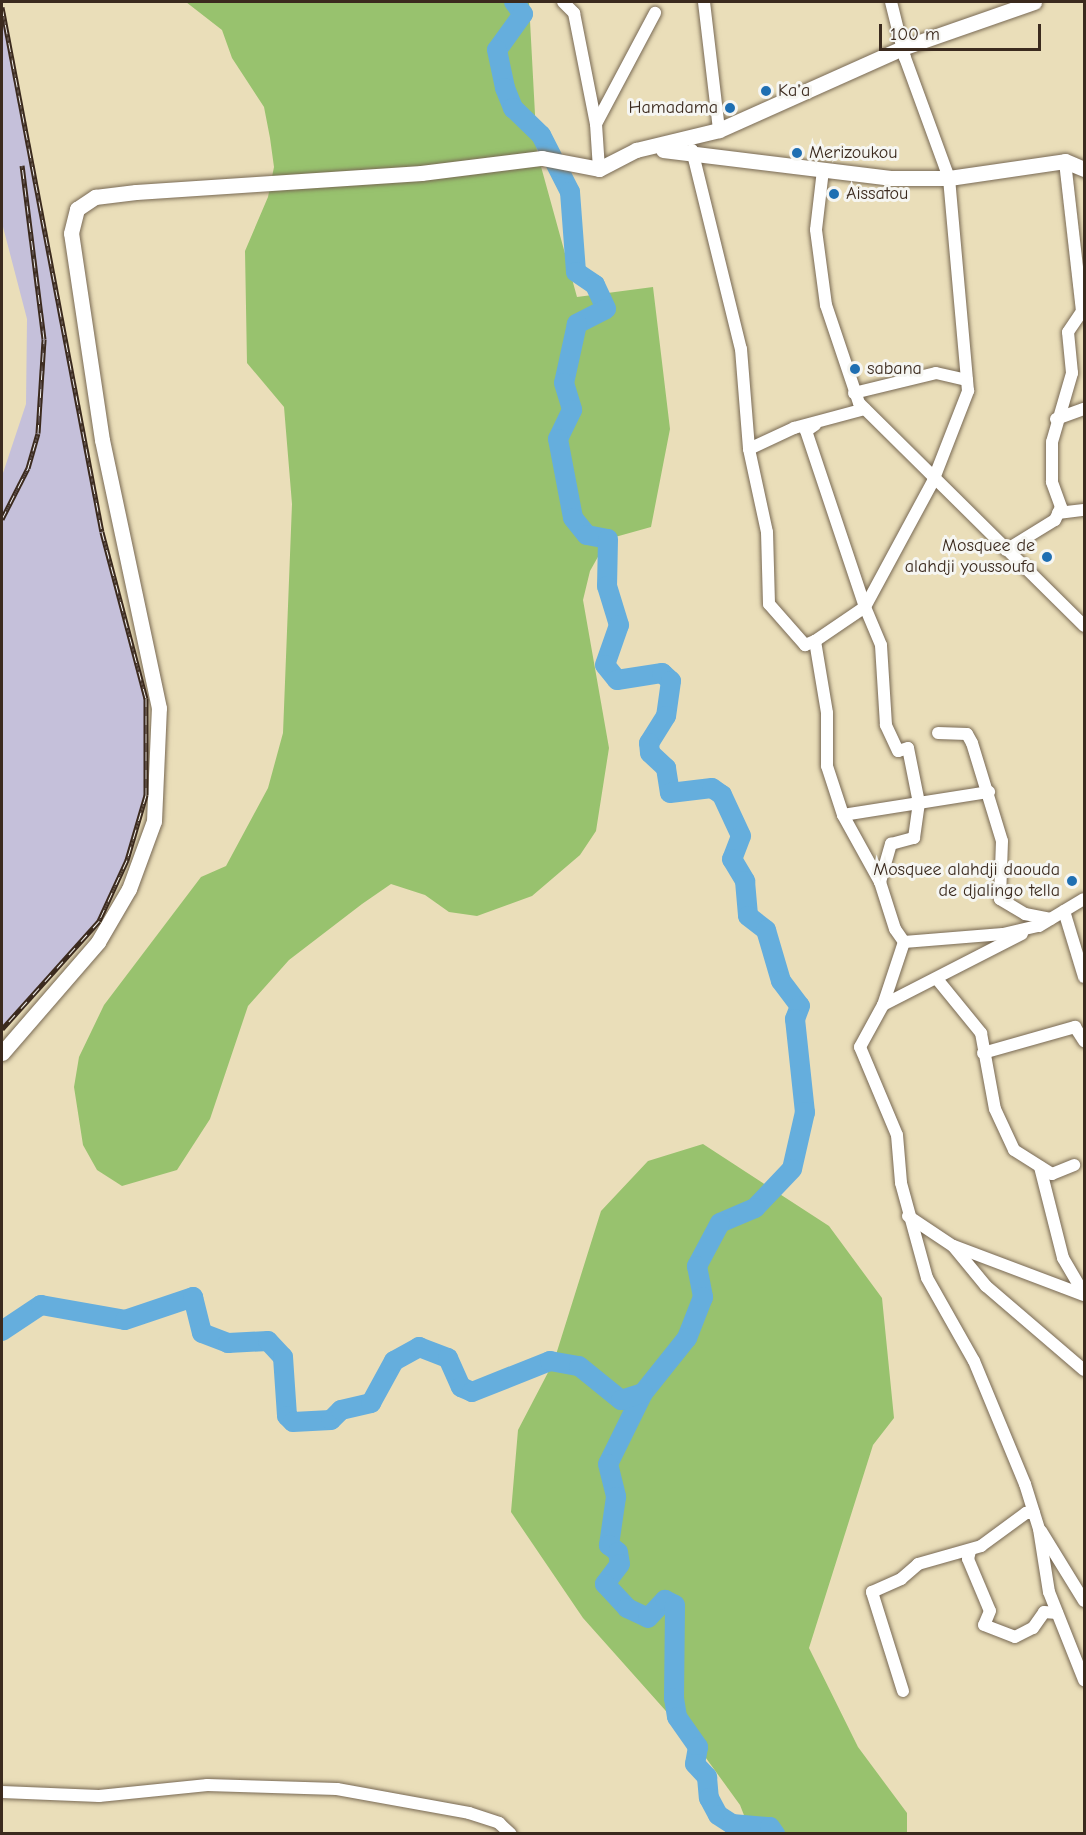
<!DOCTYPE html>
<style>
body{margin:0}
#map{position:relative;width:1086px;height:1835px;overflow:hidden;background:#eadeb9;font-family:"Comic Neue",sans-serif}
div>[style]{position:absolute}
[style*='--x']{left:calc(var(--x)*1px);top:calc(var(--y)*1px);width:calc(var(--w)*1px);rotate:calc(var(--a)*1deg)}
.industrial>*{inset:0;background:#c5c0da}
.green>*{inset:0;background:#98c26e}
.river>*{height:20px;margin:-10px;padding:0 10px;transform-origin:10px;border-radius:10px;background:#65aedd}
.roads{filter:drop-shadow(0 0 2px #786954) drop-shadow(0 0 2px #786954)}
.minor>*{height:12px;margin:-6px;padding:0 6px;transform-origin:6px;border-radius:6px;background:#fff}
.tertiary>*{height:15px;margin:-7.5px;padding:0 7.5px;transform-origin:7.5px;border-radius:7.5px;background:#fff}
.rail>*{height:5px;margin-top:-2.5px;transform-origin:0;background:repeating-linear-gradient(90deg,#f6f6f2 0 9px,#3b2a1e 0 18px);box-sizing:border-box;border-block:2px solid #3b2a1e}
.dots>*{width:16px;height:16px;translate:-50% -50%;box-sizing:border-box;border:3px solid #f6f6f2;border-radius:50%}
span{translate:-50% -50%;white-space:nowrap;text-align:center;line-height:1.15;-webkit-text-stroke:6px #f6f6f2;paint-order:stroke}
.poi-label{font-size:18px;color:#3b2a1e}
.left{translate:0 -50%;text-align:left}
.right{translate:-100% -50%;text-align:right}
.frame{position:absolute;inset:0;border:3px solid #3b2a1e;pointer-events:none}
.scale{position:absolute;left:879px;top:24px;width:162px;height:27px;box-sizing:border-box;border:3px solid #3b2a1e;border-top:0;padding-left:8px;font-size:18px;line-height:21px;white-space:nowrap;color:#3b2a1e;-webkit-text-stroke:4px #f6f6f2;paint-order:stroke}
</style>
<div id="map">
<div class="industrial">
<div style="clip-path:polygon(2px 7px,102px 531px,146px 698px,146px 795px,127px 859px,99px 921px,2px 1029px,2px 476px,26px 404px,27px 319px,2px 223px)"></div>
</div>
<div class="green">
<div style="clip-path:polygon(186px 2px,529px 2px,537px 152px,577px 297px,653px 287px,670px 429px,651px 527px,608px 539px,590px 571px,583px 600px,609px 748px,596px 831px,580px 855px,532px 896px,477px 916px,449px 912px,425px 895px,391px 884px,362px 904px,289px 960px,248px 1006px,210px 1119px,177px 1170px,122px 1186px,97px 1170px,83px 1145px,74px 1087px,79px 1057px,104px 1005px,201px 877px,226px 866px,268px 788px,283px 733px,292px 504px,284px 407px,247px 363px,245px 251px,268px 197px,274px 167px,270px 138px,264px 107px,232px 58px,222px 30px)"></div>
<div style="clip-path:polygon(703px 1144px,829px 1226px,882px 1298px,894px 1418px,873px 1445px,809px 1648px,858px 1747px,907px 1813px,907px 1833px,751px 1833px,740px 1805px,698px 1747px,583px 1618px,511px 1512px,518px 1430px,554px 1361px,601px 1211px,648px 1161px)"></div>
</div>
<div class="river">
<div style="--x:514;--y:2;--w:15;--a:53"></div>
<div style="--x:523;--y:14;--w:44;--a:125.8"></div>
<div style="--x:497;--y:50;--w:39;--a:78"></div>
<div style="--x:505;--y:88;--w:22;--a:68"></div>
<div style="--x:513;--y:108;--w:39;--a:44"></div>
<div style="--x:541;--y:135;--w:64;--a:63"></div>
<div style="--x:570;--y:192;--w:80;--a:85.7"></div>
<div style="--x:576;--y:272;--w:23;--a:34"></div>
<div style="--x:595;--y:285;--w:26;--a:65"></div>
<div style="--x:606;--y:309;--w:33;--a:153"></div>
<div style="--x:577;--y:324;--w:60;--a:102.4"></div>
<div style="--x:564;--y:383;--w:28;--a:73"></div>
<div style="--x:572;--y:410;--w:32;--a:116"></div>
<div style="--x:558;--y:439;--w:80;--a:79.2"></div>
<div style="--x:573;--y:518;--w:22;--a:51"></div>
<div style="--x:587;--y:535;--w:21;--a:11"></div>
<div style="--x:608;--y:539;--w:47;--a:91.2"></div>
<div style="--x:607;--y:586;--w:41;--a:72.9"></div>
<div style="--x:619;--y:625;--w:42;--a:109.3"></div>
<div style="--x:605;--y:665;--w:19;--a:51"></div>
<div style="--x:617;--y:680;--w:46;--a:-8.8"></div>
<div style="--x:662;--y:673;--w:12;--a:42"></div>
<div style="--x:671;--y:681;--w:35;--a:98"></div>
<div style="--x:666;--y:716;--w:32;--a:122"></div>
<div style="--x:649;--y:743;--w:10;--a:84"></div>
<div style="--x:650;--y:753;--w:22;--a:43"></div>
<div style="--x:666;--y:768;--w:25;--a:81"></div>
<div style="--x:670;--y:793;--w:42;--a:-6.8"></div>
<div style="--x:712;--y:788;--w:12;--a:35"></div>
<div style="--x:722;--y:795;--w:45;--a:65.1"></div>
<div style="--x:741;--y:836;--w:25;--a:111"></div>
<div style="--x:732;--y:859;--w:26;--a:59"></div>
<div style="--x:745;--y:881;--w:35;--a:85"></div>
<div style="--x:748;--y:916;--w:23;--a:38"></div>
<div style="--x:766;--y:930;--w:53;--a:73.6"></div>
<div style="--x:781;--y:981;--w:31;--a:53"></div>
<div style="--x:800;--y:1006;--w:14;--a:111"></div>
<div style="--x:795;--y:1019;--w:94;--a:83.9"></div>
<div style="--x:805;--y:1112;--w:58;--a:102.8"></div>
<div style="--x:792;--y:1169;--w:54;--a:133.5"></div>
<div style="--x:755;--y:1208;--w:38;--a:157"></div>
<div style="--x:720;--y:1223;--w:49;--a:118.1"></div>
<div style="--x:697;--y:1266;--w:32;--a:79"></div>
<div style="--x:703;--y:1297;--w:44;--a:111.3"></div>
<div style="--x:687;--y:1338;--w:70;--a:128.7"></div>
<div style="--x:643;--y:1393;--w:79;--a:116.2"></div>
<div style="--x:608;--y:1464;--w:34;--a:76"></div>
<div style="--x:616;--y:1497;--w:49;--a:98.3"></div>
<div style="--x:609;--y:1545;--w:11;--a:38"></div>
<div style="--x:618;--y:1552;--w:12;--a:81"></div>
<div style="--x:620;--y:1564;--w:25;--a:127"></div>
<div style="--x:605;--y:1584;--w:33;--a:47"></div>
<div style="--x:627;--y:1608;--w:23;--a:25"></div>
<div style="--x:648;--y:1618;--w:25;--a:-47"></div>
<div style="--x:665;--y:1600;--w:11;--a:27"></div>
<div style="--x:675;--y:1605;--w:93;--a:90.6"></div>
<div style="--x:674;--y:1698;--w:19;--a:81"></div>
<div style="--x:677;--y:1717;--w:37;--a:55"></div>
<div style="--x:698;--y:1747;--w:17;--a:100"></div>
<div style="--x:695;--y:1764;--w:18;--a:47"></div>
<div style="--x:707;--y:1777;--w:21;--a:85"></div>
<div style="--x:709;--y:1798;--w:19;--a:62"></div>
<div style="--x:718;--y:1815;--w:17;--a:33"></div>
<div style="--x:732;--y:1824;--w:38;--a:5"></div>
<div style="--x:770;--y:1827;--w:9;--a:54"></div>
<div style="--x:2;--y:1331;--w:47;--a:-33.7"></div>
<div style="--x:41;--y:1305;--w:85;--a:10.1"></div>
<div style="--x:125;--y:1320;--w:72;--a:-18.7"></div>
<div style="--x:193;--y:1297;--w:37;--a:76"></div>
<div style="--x:202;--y:1333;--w:28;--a:21"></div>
<div style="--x:228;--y:1343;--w:40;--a:-2.9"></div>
<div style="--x:268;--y:1341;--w:22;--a:47"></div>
<div style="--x:283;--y:1357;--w:59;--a:86.1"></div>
<div style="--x:287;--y:1416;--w:8;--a:45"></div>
<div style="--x:293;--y:1422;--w:38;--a:-3"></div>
<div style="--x:331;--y:1420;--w:14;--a:-45"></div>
<div style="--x:341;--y:1410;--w:31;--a:-13"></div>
<div style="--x:371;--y:1403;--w:48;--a:-61.3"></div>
<div style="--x:394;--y:1361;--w:29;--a:-29"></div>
<div style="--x:419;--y:1347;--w:31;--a:21"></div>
<div style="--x:448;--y:1358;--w:32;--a:66"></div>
<div style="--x:461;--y:1387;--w:12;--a:24"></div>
<div style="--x:472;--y:1392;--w:84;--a:-21.7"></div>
<div style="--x:550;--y:1361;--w:29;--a:10"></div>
<div style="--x:579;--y:1366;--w:54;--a:39"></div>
<div style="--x:621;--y:1400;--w:23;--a:-18"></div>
</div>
<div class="roads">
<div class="minor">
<div style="--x:563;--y:2;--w:16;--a:45"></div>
<div style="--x:574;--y:13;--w:113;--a:78.8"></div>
<div style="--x:704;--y:2;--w:129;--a:83.3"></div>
<div style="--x:692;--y:150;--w:205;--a:76.2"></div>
<div style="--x:741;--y:349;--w:100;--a:85.4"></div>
<div style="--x:749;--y:449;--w:85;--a:77.8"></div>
<div style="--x:767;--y:532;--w:72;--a:88.4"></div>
<div style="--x:769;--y:604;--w:55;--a:48.7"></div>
<div style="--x:805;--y:645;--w:11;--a:-22"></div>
<div style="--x:815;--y:641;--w:73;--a:80.5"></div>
<div style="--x:827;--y:713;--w:53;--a:90"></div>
<div style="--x:827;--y:766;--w:52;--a:71.9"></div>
<div style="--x:843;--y:815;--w:77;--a:61.1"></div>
<div style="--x:880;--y:882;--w:49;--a:72.3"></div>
<div style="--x:895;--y:929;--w:16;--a:55"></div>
<div style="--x:904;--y:942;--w:99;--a:-4.6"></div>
<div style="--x:1003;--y:934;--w:37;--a:-13"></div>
<div style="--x:1039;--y:926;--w:52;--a:-31"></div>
<div style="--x:599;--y:169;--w:45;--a:-93.8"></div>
<div style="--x:596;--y:124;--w:126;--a:-62"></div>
<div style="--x:823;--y:170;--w:60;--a:96.7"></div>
<div style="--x:816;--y:230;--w:76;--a:82.4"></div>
<div style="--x:826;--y:305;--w:103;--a:71.4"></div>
<div style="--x:859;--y:403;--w:317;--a:44.7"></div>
<div style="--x:854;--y:393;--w:84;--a:-13.7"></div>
<div style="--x:936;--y:373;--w:32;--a:13"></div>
<div style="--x:1056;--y:419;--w:30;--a:-20"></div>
<div style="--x:749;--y:449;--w:50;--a:-25"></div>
<div style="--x:794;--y:428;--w:73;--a:-15"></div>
<div style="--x:1058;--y:513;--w:26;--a:-7"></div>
<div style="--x:1006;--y:550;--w:57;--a:-31.5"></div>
<div style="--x:1055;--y:520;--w:14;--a:-65"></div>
<div style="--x:1061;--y:507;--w:27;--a:-110"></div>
<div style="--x:1052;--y:482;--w:40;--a:-90"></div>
<div style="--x:1052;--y:442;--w:72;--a:-73.8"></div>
<div style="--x:1072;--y:373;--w:41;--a:-95.6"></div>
<div style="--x:1068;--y:332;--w:25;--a:-56"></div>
<div style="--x:1082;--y:311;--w:151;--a:-96.5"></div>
<div style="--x:815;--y:641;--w:60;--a:-34.2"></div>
<div style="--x:865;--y:607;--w:186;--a:-108.5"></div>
<div style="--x:806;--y:431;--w:11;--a:-34"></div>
<div style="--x:938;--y:733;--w:29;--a:2"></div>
<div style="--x:967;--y:734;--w:10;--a:61"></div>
<div style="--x:972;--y:743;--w:102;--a:73"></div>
<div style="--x:1002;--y:841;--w:58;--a:92"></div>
<div style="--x:1000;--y:899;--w:29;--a:31"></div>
<div style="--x:1025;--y:914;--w:26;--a:11"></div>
<div style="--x:843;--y:815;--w:148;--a:-9"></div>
<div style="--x:880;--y:882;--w:40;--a:-74"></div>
<div style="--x:891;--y:844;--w:24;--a:-15"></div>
<div style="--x:914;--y:838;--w:35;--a:-82"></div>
<div style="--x:919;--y:803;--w:56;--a:-101.3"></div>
<div style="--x:908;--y:748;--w:10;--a:163"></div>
<div style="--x:898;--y:751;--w:29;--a:-115"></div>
<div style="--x:886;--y:725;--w:80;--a:-93.6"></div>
<div style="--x:881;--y:645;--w:41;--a:-112.8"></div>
<div style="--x:865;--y:607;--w:143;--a:-61.6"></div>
<div style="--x:933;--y:481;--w:97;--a:-68.7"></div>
<div style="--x:968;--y:391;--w:214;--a:-95.1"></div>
<div style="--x:949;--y:178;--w:128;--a:-110.1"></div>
<div style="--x:905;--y:58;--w:58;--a:-104"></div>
<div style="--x:1064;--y:911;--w:69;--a:73.1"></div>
<div style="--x:904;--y:942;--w:66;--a:108.4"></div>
<div style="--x:883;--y:1005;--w:48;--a:118.7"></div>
<div style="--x:860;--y:1047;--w:95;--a:67.2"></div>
<div style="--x:897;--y:1135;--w:48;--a:85.2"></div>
<div style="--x:901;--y:1183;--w:98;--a:74.7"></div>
<div style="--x:927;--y:1278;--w:95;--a:60.5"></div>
<div style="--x:974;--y:1361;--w:133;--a:67.5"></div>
<div style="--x:1025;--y:1484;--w:47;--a:72.7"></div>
<div style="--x:1039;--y:1529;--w:64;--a:81"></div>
<div style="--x:1049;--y:1592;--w:95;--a:68.3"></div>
<div style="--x:937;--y:979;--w:70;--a:50.8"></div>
<div style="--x:981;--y:1033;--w:77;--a:79.6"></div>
<div style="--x:995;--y:1109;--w:45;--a:65.1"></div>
<div style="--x:1014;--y:1150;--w:45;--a:32.3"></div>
<div style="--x:1052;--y:1174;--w:24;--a:-22"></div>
<div style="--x:883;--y:1005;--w:156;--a:-27.1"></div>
<div style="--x:983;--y:1053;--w:96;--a:-15.8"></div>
<div style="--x:1075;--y:1027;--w:17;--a:57"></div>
<div style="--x:1040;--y:1167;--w:94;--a:75.8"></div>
<div style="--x:1063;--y:1258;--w:42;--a:59.7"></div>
<div style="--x:908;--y:1216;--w:54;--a:33.7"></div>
<div style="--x:953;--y:1246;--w:52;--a:50.5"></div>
<div style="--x:986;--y:1286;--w:129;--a:40.6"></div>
<div style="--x:954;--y:1246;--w:139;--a:20.7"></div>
<div style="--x:1041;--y:1531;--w:82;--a:58.4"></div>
<div style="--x:970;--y:1551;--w:8;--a:104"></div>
<div style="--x:968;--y:1559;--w:56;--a:67.1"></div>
<div style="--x:990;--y:1611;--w:15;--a:113"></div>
<div style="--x:984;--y:1625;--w:33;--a:21"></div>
<div style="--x:1015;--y:1637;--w:20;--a:-27"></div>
<div style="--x:1033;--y:1628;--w:19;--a:-55"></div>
<div style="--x:1044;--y:1612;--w:13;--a:4"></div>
<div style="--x:903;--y:1691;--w:104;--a:-107.4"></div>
<div style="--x:872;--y:1592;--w:32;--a:-24"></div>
<div style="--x:901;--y:1579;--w:23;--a:-41"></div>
<div style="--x:918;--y:1564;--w:66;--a:-15.9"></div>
<div style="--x:981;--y:1546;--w:56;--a:-36.3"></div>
<div style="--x:1026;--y:1513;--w:8;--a:0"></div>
<div style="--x:2;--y:1792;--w:97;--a:2.4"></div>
<div style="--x:99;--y:1796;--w:109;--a:-5.8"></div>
<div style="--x:207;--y:1785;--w:130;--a:1.8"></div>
<div style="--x:337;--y:1789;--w:134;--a:10.3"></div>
<div style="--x:469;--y:1813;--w:32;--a:18"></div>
<div style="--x:499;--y:1823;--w:16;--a:43"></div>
</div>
<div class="tertiary">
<div style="--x:663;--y:150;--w:229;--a:7"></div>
<div style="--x:890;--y:178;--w:59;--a:0"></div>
<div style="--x:949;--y:178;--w:117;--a:-8.3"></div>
<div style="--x:1065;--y:161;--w:21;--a:23"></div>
<div style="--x:2;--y:1053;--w:147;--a:-49.1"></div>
<div style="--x:98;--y:942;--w:61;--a:-59.7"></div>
<div style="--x:129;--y:889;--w:72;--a:-69.8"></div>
<div style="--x:154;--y:821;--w:113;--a:-87.5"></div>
<div style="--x:159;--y:708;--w:274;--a:-102"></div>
<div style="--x:102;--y:440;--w:209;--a:-98.5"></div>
<div style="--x:71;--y:233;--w:25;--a:-76"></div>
<div style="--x:77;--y:209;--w:22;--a:-34"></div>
<div style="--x:95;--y:197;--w:41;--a:-7"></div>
<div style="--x:136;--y:192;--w:286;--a:-3.8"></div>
<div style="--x:421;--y:173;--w:122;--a:-7.1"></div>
<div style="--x:542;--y:158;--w:58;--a:10.9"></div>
<div style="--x:599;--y:169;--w:42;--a:-27.2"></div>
<div style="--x:636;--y:150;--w:85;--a:-13.5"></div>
<div style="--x:719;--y:130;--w:201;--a:-24.1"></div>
<div style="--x:902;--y:48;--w:140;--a:-19.2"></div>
</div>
</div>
<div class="rail">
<div style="--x:2;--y:7;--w:534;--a:79.22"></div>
<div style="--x:102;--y:532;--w:172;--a:75.2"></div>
<div style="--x:146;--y:698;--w:97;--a:90"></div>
<div style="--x:146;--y:795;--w:68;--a:106.3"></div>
<div style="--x:127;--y:860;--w:67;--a:114.7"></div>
<div style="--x:99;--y:921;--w:145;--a:131.9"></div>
<div style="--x:2;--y:519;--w:57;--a:-63"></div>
<div style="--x:28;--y:468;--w:36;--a:-74"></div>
<div style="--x:38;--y:433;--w:94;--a:-86.3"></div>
<div style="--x:44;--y:339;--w:175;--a:-97.2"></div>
</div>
<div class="dots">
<div style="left:766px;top:91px;background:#1f6fb2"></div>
<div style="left:730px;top:108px;background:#1f6fb2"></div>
<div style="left:797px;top:153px;background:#1f6fb2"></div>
<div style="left:834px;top:194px;background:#1f6fb2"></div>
<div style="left:855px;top:369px;background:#1f6fb2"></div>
<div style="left:1047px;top:557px;background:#1f6fb2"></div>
<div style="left:1072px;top:881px;background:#1f6fb2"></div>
</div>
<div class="poi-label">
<span class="left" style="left:778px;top:91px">Ka'a</span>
<span class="right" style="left:718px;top:108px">Hamadama</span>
<span class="left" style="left:809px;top:153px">Merizoukou</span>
<span class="left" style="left:846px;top:194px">Aissatou</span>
<span class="left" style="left:867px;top:369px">sabana</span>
<span class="right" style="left:1035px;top:557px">Mosquee de<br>alahdji youssoufa</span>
<span class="right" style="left:1060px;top:881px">Mosquee alahdji daouda<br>de djalingo tella</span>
</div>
<div class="frame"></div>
<div class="scale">100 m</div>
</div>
